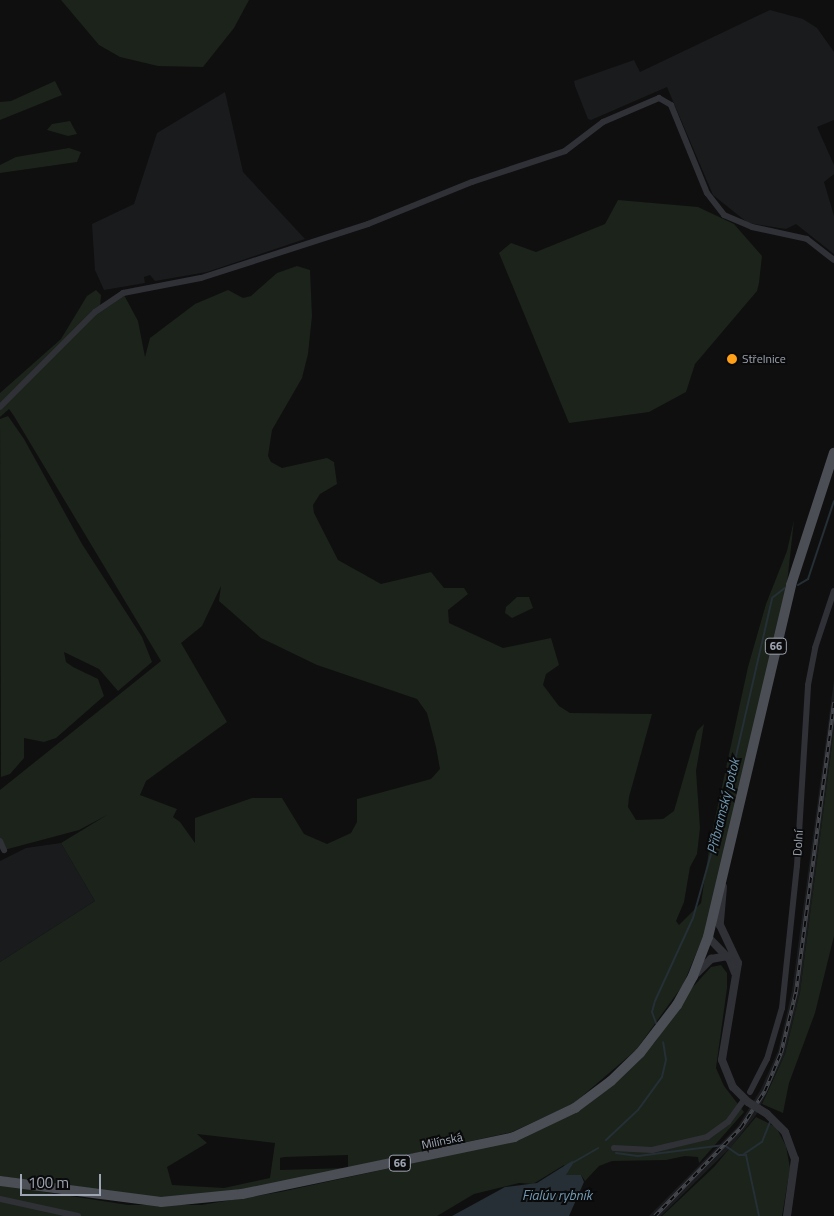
<!DOCTYPE html>
<meta charset="utf-8">
<style>
body{margin:0}
#map{position:relative;width:834px;height:1216px;overflow:hidden;background:#0f0f10;font-family:"Titillium Web",sans-serif}
div>[style]{position:absolute}
[style*='--x']{left:calc(var(--x)*1px);top:calc(var(--y)*1px);width:calc(var(--w)*1px);rotate:calc(var(--a)*1deg)}
.built>*{inset:0;background:#1a1b1d}
.green>*{inset:0;background:#1b231b}
.water>*{inset:0;background:#252f35}
.stream>*{height:2px;margin:-1px;padding:0 1px;transform-origin:1px;border-radius:1px;background:#252f35}
.minor>*{height:6px;margin:-3px;padding:0 3px;transform-origin:3px;border-radius:3px;background:#303136}
.tertiary>*{height:8px;margin:-4px;padding:0 4px;transform-origin:4px;border-radius:4px;background:#303136}
.primary>*{height:10px;margin:-5px;padding:0 5px;transform-origin:5px;border-radius:5px;background:#4b4e55}
.rail>*{height:4px;margin-top:-2px;transform-origin:0;background:repeating-linear-gradient(90deg,#0a0a0b 0 5.5px,#44474d 0 11px);box-sizing:border-box;border-block:1px solid #44474d}
.tertiary-bridge>*{height:8px;margin:-4px;padding:0 4px;transform-origin:4px;border-radius:4px;background:#303136}
.dots>*{width:14px;height:14px;translate:-50% -50%;box-sizing:border-box;border:2px solid #0a0a0b;border-radius:50%}
span{translate:-50% -50%;white-space:nowrap;text-align:center;line-height:1.15;-webkit-text-stroke:4px #0a0a0b;paint-order:stroke}
.shield-label span{padding:1px 4px;background:#0a0a0b;border:1px solid;border-radius:4px;-webkit-text-stroke-width:0}
.shield-label{font-size:11px;color:#9ea6b3;font-weight:700}
.poi-label{font-size:12px;color:#9ea6b3}
.left{translate:0 -50%;text-align:left}
.street-label{font-size:12px;color:#9ea6b3}
.water-label{font-size:14px;color:#7199b2;font-style:italic}
.scale{position:absolute;left:20px;top:1174px;width:81px;height:22px;box-sizing:border-box;border:2px solid #9ea6b3;border-top:0;padding-left:6px;font-size:15px;line-height:18px;white-space:nowrap;color:#9ea6b3;-webkit-text-stroke:4px #0a0a0b;paint-order:stroke}
</style>
<div id="map">
<div class="built">
<div style="clip-path:polygon(770px 10px,803px 19px,817px 28px,834px 52px,834px 120px,817px 127px,834px 165px,834px 174px,824px 182px,834px 216px,834px 254px,796px 224px,786px 229px,748px 223px,713px 195px,667px 87px,591px 120px,588px 119px,575px 86px,574px 81px,634px 60px,640px 72px)"></div>
<div style="clip-path:polygon(225px 92px,243px 172px,305px 239px,207px 272px,155px 281px,150px 275px,144px 277px,145px 283px,104px 290px,95px 270px,92px 224px,134px 204px,157px 133px)"></div>
<div style="clip-path:polygon(834px 680px,834px 729px,819px 846px,800px 992px,785px 1054px,756px 1115px,731px 1147px,661px 1216px,649px 1216px,738px 1126px,761px 1089px,778px 1051px,792px 991px)"></div>
<div style="clip-path:polygon(61px 843px,95px 901px,0 962px,0 861px,26px 848px)"></div>
</div>
<div class="green">
<div style="clip-path:polygon(61px 0,249px 0,234px 28px,203px 67px,158px 66px,120px 57px,99px 45px)"></div>
<div style="clip-path:polygon(55px 81px,62px 95px,0 120px,0 102px,11px 101px)"></div>
<div style="clip-path:polygon(70px 121px,77px 134px,68px 136px,47px 130px,52px 124px)"></div>
<div style="clip-path:polygon(69px 148px,81px 152px,77px 162px,0 173px,0 165px,16px 157px)"></div>
<div style="clip-path:polygon(618px 200px,698px 207px,734px 224px,762px 256px,759px 283px,757px 291px,695px 364px,686px 392px,649px 412px,569px 423px,499px 253px,511px 243px,536px 252px,605px 224px)"></div>
<div style="clip-path:polygon(evenodd,297px 266px,310px 270px,312px 316px,308px 354px,302px 378px,272px 430px,268px 456px,271px 462px,282px 468px,327px 458px,334px 462px,337px 484px,320px 494px,313px 505px,314px 513px,338px 560px,381px 584px,431px 572px,444px 588px,464px 588px,468px 594px,448px 610px,449px 623px,503px 648px,551px 638px,559px 665px,546px 674px,543px 685px,559px 706px,570px 713px,652px 714px,629px 797px,628px 807px,636px 820px,663px 819px,674px 811px,697px 731px,704px 724px,696px 771px,700px 828px,697px 854px,690px 867px,684px 902px,676px 921px,679px 925px,701px 903px,711px 837px,748px 667px,766px 604px,787px 551px,794px 520px,787px 584px,705px 932px,683px 985px,636px 1050px,573px 1104px,512px 1132px,278px 1183px,200px 1196px,161px 1198px,0 1176px,0 962px,95px 901px,61px 843px,107px 815px,79px 830px,4px 850px,0 841px,0 790px,161px 661px,14px 416px,9px 409px,0 417px,0 393px,61px 339px,87px 296px,96px 290px,101px 295px,100px 307px,123px 293px,138px 321px,145px 357px,150px 338px,195px 304px,228px 290px,243px 298px,251px 296px,277px 273px,297px 266px,221px 586px,219px 601px,261px 638px,317px 665px,417px 699px,427px 713px,436px 747px,440px 769px,431px 779px,357px 799px,357px 822px,351px 833px,327px 844px,304px 834px,282px 798px,252px 798px,195px 818px,195px 843px,180px 822px,173px 817px,177px 809px,140px 795px,146px 781px,227px 722px,181px 643px,202px 626px,221px 586px,297px 266px,197px 1134px,275px 1143px,270px 1178px,224px 1188px,172px 1185px,167px 1167px,207px 1143px,197px 1134px,297px 266px,348px 1155px,348px 1168px,280px 1170px,280px 1158px,284px 1157px,348px 1155px)"></div>
<div style="clip-path:polygon(8px 416px,24px 439px,82px 544px,142px 637px,152px 662px,118px 691px,99px 669px,64px 652px,66px 662px,73px 667px,98px 679px,104px 696px,56px 738px,44px 742px,24px 738px,24px 758px,10px 774px,1px 777px,0 419px)"></div>
<div style="clip-path:polygon(517px 597px,529px 597px,533px 608px,512px 618px,505px 613px,506px 607px)"></div>
<div style="clip-path:polygon(834px 729px,834px 936px,815px 1013px,789px 1083px,783px 1113px,762px 1104px,785px 1054px,800px 992px)"></div>
<div style="clip-path:polygon(721px 965px,727px 973px,727px 988px,716px 1068px,724px 1086px,744px 1112px,699px 1163px,698px 1157px,685px 1156px,666px 1160px,612px 1161px,599px 1166px,585px 1181px,581px 1175px,565px 1176px,567px 1170px,564px 1165px,533px 1184px,519px 1183px,474px 1194px,437px 1216px,0 1216px,0 1185px,128px 1205px,201px 1205px,280px 1192px,515px 1141px,578px 1112px,614px 1084px,655px 1042px,691px 989px,711px 967px)"></div>
<div style="clip-path:polygon(756px 1117px,776px 1127px,786px 1146px,790px 1168px,782px 1216px,662px 1216px,714px 1167px)"></div>
</div>
<div class="water">
<div style="clip-path:polygon(572px 1161px,574px 1162px,566px 1175px,581px 1175px,584px 1182px,569px 1216px,452px 1216px,505px 1187px,537px 1183px)"></div>
</div>
<div class="stream">
<div style="--x:798;--y:585;--w:12;--a:-31"></div>
<div style="--x:808;--y:579;--w:82;--a:-71.6"></div>
<div style="--x:656;--y:1023;--w:12;--a:-110"></div>
<div style="--x:652;--y:1012;--w:11;--a:-75"></div>
<div style="--x:655;--y:1001;--w:91;--a:-65.4"></div>
<div style="--x:693;--y:918;--w:118;--a:-74.3"></div>
<div style="--x:725;--y:804;--w:211;--a:-77.1"></div>
<div style="--x:772;--y:598;--w:16;--a:-38"></div>
<div style="--x:606;--y:1140;--w:44;--a:-43.2"></div>
<div style="--x:638;--y:1110;--w:41;--a:-54"></div>
<div style="--x:662;--y:1077;--w:17;--a:-77"></div>
<div style="--x:666;--y:1060;--w:18;--a:-99"></div>
<div style="--x:616;--y:1153;--w:22;--a:8"></div>
<div style="--x:638;--y:1156;--w:87;--a:-7.3"></div>
<div style="--x:724;--y:1145;--w:18;--a:34"></div>
<div style="--x:739;--y:1155;--w:7;--a:0"></div>
<div style="--x:746;--y:1155;--w:62;--a:78"></div>
<div style="--x:744;--y:1154;--w:22;--a:-34"></div>
<div style="--x:762;--y:1142;--w:24;--a:-68"></div>
<div style="--x:574;--y:1162;--w:28;--a:-30"></div>
</div>
<div class="minor">
<div style="--x:0;--y:407;--w:134;--a:-45"></div>
<div style="--x:95;--y:312;--w:34;--a:-34"></div>
<div style="--x:123;--y:293;--w:79;--a:-10.9"></div>
<div style="--x:201;--y:278;--w:176;--a:-17.9"></div>
<div style="--x:368;--y:224;--w:112;--a:-22"></div>
<div style="--x:472;--y:182;--w:98;--a:-18.4"></div>
<div style="--x:565;--y:151;--w:48;--a:-37.3"></div>
<div style="--x:603;--y:122;--w:61;--a:-23.2"></div>
<div style="--x:659;--y:98;--w:14;--a:30"></div>
<div style="--x:671;--y:105;--w:95;--a:67.8"></div>
<div style="--x:707;--y:193;--w:28;--a:52"></div>
<div style="--x:724;--y:215;--w:30;--a:23"></div>
<div style="--x:752;--y:227;--w:56;--a:12.3"></div>
<div style="--x:807;--y:239;--w:34;--a:38"></div>
<div style="--x:0;--y:841;--w:10;--a:66"></div>
<div style="--x:750;--y:1092;--w:37;--a:-63"></div>
<div style="--x:767;--y:1059;--w:53;--a:-73.6"></div>
<div style="--x:782;--y:1008;--w:143;--a:-84"></div>
<div style="--x:797;--y:866;--w:181;--a:-86.5"></div>
<div style="--x:808;--y:685;--w:38;--a:-79"></div>
<div style="--x:815;--y:648;--w:60;--a:-71.6"></div>
<div style="--x:614;--y:1148;--w:38;--a:3"></div>
<div style="--x:652;--y:1150;--w:57;--a:-13.3"></div>
<div style="--x:707;--y:1137;--w:26;--a:-36"></div>
<div style="--x:728;--y:1122;--w:29;--a:-54"></div>
<div style="--x:0;--y:1199;--w:80;--a:12.3"></div>
</div>
<div class="tertiary">
<div style="--x:723;--y:887;--w:38;--a:95"></div>
<div style="--x:720;--y:925;--w:42;--a:64.7"></div>
<div style="--x:738;--y:963;--w:98;--a:99.4"></div>
<div style="--x:722;--y:1060;--w:29;--a:68"></div>
<div style="--x:733;--y:1087;--w:21;--a:45"></div>
<div style="--x:708;--y:937;--w:32;--a:46"></div>
<div style="--x:730;--y:960;--w:14;--a:69"></div>
<div style="--x:697;--y:973;--w:20;--a:-45"></div>
<div style="--x:711;--y:959;--w:17;--a:-10"></div>
<div style="--x:767;--y:1114;--w:25;--a:45"></div>
<div style="--x:785;--y:1132;--w:29;--a:70"></div>
<div style="--x:795;--y:1159;--w:58;--a:98"></div>
</div>
<div class="primary">
<div style="--x:0;--y:1181;--w:162;--a:7.4"></div>
<div style="--x:161;--y:1202;--w:81;--a:-5.6"></div>
<div style="--x:242;--y:1194;--w:278;--a:-11.8"></div>
<div style="--x:514;--y:1137;--w:68;--a:-25.4"></div>
<div style="--x:575;--y:1108;--w:45;--a:-36.9"></div>
<div style="--x:611;--y:1081;--w:40;--a:-44"></div>
<div style="--x:640;--y:1053;--w:61;--a:-52.4"></div>
<div style="--x:677;--y:1005;--w:33;--a:-61"></div>
<div style="--x:693;--y:976;--w:42;--a:-69"></div>
<div style="--x:708;--y:937;--w:362;--a:-76.7"></div>
<div style="--x:791;--y:585;--w:139;--a:-72"></div>
</div>
<div class="rail">
<div style="--x:655;--y:1216;--w:123;--a:-45.7"></div>
<div style="--x:741;--y:1128;--w:44;--a:-57"></div>
<div style="--x:765;--y:1091;--w:41;--a:-67.2"></div>
<div style="--x:781;--y:1053;--w:63;--a:-76.2"></div>
<div style="--x:796;--y:992;--w:292;--a:-82.5"></div>
</div>
<div class="tertiary-bridge">
<div style="--x:748;--y:1102;--w:22;--a:32"></div>
</div>
<div class="dots">
<div style="left:732px;top:359px;background:#ffa018"></div>
</div>
<div class="shield-label">
<span style="left:776px;top:646px">66</span>
<span style="left:400px;top:1163px">66</span>
</div>
<div class="poi-label">
<span class="left" style="left:742px;top:359px">Střelnice</span>
</div>
<div class="street-label">
<span style="left:798px;top:843px;rotate:-86deg">Dolní</span>
<span style="left:442px;top:1141px;rotate:-12deg">Milínská</span>
</div>
<div class="water-label">
<span style="left:723px;top:806px;rotate:-76deg">Příbramský potok</span>
<span style="left:557px;top:1195px">Fialúv rybník</span>
</div>
<div class="scale">100 m</div>
</div>
